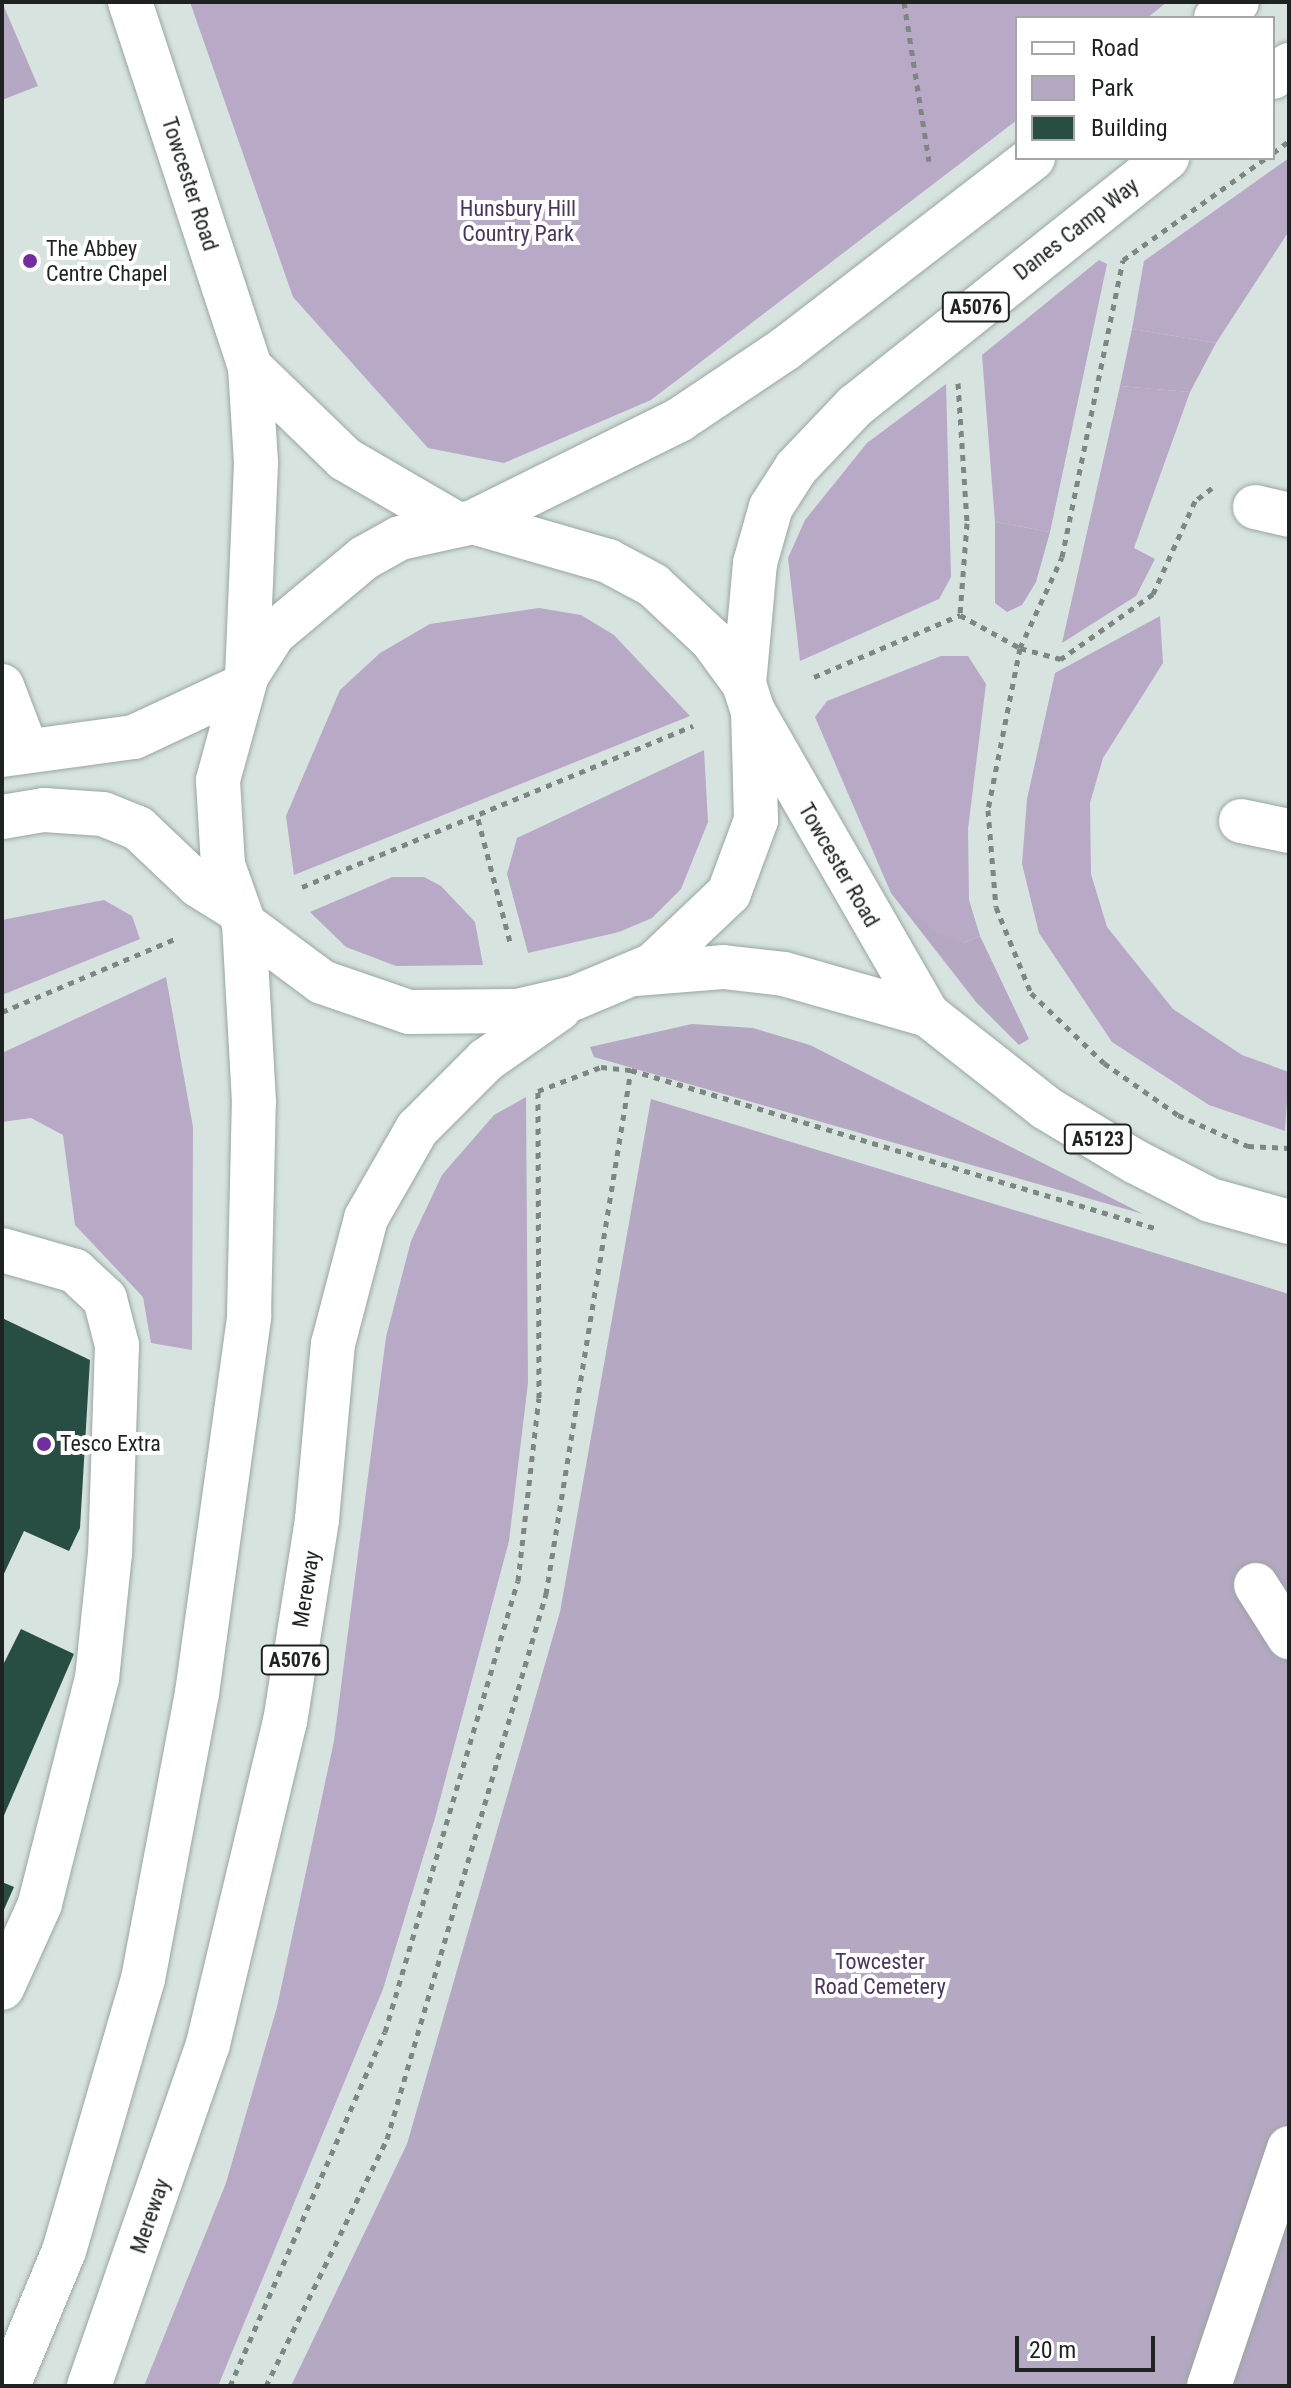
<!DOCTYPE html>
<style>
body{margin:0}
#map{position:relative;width:1291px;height:2388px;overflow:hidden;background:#d6e3df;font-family:"Roboto Condensed",sans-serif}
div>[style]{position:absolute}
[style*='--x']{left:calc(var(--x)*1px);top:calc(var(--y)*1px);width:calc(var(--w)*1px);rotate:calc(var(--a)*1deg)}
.green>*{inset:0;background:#b5a8c2}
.forest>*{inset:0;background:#b8a9c7}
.building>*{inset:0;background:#284d43}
.path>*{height:5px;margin-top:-2.5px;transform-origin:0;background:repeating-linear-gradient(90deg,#7d8683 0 6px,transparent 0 12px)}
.roads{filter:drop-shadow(0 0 2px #9aa6a2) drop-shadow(0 0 2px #9aa6a2)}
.minor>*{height:44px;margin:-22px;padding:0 22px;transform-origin:22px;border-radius:22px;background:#fff}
.major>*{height:44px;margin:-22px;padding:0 22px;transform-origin:22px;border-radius:22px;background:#fff}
.highway>*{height:44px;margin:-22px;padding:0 22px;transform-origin:22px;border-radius:22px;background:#fff}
.dots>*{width:22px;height:22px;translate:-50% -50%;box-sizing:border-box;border:4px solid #fff;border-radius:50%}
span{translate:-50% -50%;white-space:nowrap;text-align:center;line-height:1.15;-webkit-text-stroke:8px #fff;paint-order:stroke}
.shield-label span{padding:2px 6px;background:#fff;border:2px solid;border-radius:6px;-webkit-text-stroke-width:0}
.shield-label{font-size:20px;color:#1e2321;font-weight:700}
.street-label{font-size:22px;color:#1e2321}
.park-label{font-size:22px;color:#4b345f}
.poi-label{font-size:22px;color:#1e2321}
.left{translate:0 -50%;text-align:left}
.frame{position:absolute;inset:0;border:4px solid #1e2321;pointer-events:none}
.legend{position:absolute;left:1015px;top:16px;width:260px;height:144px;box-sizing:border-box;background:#fff;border:2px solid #a5a7a6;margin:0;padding:10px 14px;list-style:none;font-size:24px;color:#1e2321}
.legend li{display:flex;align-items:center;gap:16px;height:40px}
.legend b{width:40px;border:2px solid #a5a7a6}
.scale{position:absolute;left:1015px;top:2336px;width:140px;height:36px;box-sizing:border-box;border:4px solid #1e2321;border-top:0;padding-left:10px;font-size:24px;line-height:28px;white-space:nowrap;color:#1e2321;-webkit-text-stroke:6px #fff;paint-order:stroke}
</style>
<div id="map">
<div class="green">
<div style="clip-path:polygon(2px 2px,38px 86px,2px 100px)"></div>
<div style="clip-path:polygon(1132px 329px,1216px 343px,1190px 392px,1120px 386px)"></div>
<div style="clip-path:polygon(995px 522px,1050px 532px,1036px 582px,1022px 605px,1007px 612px,995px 603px)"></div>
<div style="clip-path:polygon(891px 893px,964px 943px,980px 936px,1029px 1039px,1019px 1045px,976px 1002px)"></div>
<div style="clip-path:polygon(692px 1024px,753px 1028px,810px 1045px,1143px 1214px,594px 1057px,590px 1047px)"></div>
<div style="clip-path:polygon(651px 1099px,1289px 1294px,1289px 2386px,291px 2386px,407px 2144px,560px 1612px)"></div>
</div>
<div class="forest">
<div style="clip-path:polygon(190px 2px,1167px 2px,1147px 18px,1017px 18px,1017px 120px,651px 400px,504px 463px,428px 448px,293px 297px)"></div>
<div style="clip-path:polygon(1289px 158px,1289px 231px,1216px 343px,1132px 329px,1144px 261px)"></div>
<div style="clip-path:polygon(1099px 260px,1107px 264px,1050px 532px,995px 522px,982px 355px)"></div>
<div style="clip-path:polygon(946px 384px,951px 577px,939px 599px,800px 661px,788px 558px,805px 520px,867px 443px)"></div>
<div style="clip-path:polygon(1120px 386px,1190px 392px,1134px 548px,1155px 559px,1136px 596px,1062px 643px)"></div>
<div style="clip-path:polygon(539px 608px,581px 615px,614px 635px,690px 716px,294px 875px,286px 816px,340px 690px,380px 653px,430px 624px)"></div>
<div style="clip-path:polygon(1160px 616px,1163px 663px,1103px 758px,1090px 803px,1091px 874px,1107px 927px,1173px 1009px,1242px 1055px,1289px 1072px,1285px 1131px,1209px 1105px,1112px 1042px,1039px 933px,1022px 864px,1027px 799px,1055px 673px)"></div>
<div style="clip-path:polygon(941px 656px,968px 656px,986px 684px,968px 829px,969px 900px,980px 936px,964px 943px,935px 932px,891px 893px,815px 717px,827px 701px)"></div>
<div style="clip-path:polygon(704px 750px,708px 822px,681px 889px,652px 918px,619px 932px,528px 953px,507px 874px,517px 838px)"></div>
<div style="clip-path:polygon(392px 877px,424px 877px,441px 886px,475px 922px,483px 965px,396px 966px,346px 947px,310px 912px)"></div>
<div style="clip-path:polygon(104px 900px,132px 916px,140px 939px,2px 995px,2px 920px)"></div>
<div style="clip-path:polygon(166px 977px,193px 1127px,192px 1350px,151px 1343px,143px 1297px,75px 1225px,63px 1135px,31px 1118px,2px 1122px,2px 1053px)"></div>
<div style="clip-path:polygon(526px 1097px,528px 1383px,509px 1541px,435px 1818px,383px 1989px,218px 2386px,144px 2386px,226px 2183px,277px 2007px,334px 1741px,386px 1337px,411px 1241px,442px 1175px,494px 1115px)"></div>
</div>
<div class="building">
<div style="clip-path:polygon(2px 1318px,90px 1360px,80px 1528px,69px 1551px,24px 1531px,2px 1578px)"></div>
<div style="clip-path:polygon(21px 1629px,74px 1654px,2px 1820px,2px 1667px)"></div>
<div style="clip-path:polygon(2px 1882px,14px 1887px,2px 1914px)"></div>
</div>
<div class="path">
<div style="--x:904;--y:2;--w:161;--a:81.1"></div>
<div style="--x:1273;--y:153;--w:20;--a:-37"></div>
<div style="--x:958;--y:383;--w:140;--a:86.3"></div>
<div style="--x:967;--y:523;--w:92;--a:94.4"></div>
<div style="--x:1212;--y:488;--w:21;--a:143"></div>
<div style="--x:1195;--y:501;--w:102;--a:114.3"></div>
<div style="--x:1153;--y:594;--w:113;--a:144.8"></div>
<div style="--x:1061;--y:659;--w:42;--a:-165"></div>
<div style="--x:1020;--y:648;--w:165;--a:101.2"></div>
<div style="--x:988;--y:810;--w:97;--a:85.3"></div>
<div style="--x:996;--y:907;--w:93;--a:67.9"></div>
<div style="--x:1031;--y:993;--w:101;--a:43.8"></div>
<div style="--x:1104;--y:1063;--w:90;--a:35.1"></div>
<div style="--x:1178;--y:1115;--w:77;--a:23.9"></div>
<div style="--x:1248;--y:1146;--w:41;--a:2.8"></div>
<div style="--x:814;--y:677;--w:159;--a:-23"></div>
<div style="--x:960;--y:615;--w:68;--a:28.8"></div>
<div style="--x:1020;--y:648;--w:100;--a:-65.2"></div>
<div style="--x:1062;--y:557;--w:303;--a:-78.4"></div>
<div style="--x:1123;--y:260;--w:176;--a:-35.5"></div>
<div style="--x:478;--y:819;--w:131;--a:75.4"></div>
<div style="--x:302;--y:887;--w:423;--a:-22.4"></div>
<div style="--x:2;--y:1012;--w:190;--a:-22.9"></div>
<div style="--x:230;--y:2386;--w:386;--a:-66.4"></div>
<div style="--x:385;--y:2032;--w:470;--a:-73.6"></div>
<div style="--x:518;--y:1581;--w:184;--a:-83.5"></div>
<div style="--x:539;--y:1398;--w:307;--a:-90.2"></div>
<div style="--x:538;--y:1091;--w:67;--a:-20.9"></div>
<div style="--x:601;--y:1067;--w:30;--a:6"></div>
<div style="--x:266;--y:2386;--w:275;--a:-63.9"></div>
<div style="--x:387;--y:2139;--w:568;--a:-73.74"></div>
<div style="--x:546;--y:1594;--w:531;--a:-80.79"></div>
<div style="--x:631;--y:1070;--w:550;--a:16.79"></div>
</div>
<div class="roads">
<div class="minor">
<div style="--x:130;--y:2;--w:384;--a:71.8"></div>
<div style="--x:250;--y:367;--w:96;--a:86.4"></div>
<div style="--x:256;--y:463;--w:212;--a:92.4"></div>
<div style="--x:250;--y:367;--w:132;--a:44.1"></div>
<div style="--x:345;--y:459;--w:127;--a:30.2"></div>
<div style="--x:1255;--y:507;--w:35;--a:13"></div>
<div style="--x:2;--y:686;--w:67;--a:69.1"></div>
<div style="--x:2;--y:755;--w:133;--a:-7.8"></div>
<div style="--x:134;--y:737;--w:120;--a:-25.1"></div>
<div style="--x:2;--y:817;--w:43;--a:-9.5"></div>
<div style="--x:44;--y:810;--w:59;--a:3.9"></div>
<div style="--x:103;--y:814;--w:38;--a:22"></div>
<div style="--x:138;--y:828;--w:83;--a:43.5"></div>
<div style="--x:198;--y:885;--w:47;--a:32"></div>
<div style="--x:1241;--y:821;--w:49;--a:11.8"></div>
<div style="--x:2;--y:1250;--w:76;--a:16"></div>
<div style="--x:75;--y:1271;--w:41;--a:43"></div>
<div style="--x:105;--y:1299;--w:48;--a:75.4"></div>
<div style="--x:117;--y:1345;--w:208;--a:91.9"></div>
<div style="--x:110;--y:1553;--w:126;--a:95.9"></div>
<div style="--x:97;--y:1678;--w:233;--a:104.2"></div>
<div style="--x:40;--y:1904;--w:92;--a:114.3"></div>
<div style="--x:1256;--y:1585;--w:62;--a:57.6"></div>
<div style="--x:1209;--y:2386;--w:251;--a:-71.4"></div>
</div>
<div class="major">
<div style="--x:753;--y:711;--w:351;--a:60.1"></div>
<div style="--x:928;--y:1015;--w:150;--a:38.2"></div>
<div style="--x:1046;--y:1108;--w:105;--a:31"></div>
<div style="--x:1136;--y:1162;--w:83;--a:27.2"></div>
<div style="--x:1210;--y:1200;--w:82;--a:15.6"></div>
<div style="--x:635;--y:974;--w:88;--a:-4.5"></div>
<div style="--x:723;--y:967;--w:61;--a:6.5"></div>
<div style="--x:784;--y:974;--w:150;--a:15.9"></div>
</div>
<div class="highway">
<div style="--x:1216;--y:18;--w:26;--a:-37"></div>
<div style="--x:1273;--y:77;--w:20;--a:-37"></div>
<div style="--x:473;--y:522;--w:141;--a:16.1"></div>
<div style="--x:608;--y:561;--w:51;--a:28.1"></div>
<div style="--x:653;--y:585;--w:81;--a:43"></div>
<div style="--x:712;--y:640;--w:54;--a:54"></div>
<div style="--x:744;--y:684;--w:28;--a:72"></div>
<div style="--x:753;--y:711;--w:109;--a:88.4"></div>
<div style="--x:756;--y:820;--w:78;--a:110.3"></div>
<div style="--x:729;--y:893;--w:105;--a:136.5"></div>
<div style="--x:653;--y:965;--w:86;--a:157.3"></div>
<div style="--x:574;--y:998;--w:58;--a:167.2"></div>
<div style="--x:517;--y:1011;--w:108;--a:179.5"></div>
<div style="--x:409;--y:1012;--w:92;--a:-161"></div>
<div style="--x:322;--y:982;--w:97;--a:-143.4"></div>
<div style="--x:244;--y:924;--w:63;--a:-109.6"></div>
<div style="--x:223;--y:865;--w:85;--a:-93.4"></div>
<div style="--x:218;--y:780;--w:109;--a:-74.6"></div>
<div style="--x:247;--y:675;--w:50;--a:-57.3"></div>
<div style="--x:274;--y:633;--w:117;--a:-39.8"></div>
<div style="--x:364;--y:558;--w:41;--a:-29.1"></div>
<div style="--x:400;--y:538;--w:75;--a:-12.4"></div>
<div style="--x:473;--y:522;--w:230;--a:-26.3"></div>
<div style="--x:679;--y:420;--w:128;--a:-33.8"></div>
<div style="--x:785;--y:349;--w:313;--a:-37.6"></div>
<div style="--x:744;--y:684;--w:121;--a:-84.8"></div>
<div style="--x:755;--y:563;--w:58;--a:-74.1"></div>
<div style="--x:771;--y:507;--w:46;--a:-57.3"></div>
<div style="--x:796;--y:468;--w:86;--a:-46.4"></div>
<div style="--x:855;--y:406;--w:399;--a:-38.5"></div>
<div style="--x:8;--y:2386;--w:146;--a:-67.5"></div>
<div style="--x:64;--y:2251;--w:283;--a:-73.8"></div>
<div style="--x:143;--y:1979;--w:291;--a:-79.3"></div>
<div style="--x:197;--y:1693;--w:381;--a:-82.1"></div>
<div style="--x:249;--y:1316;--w:214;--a:-88.7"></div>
<div style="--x:254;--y:1102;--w:178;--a:-93.2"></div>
<div style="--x:89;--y:2386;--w:362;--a:-70.8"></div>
<div style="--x:208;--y:2044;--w:331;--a:-76.6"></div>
<div style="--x:285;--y:1722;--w:206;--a:-81"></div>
<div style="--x:317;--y:1519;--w:176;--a:-84.8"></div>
<div style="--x:333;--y:1344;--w:130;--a:-75.3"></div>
<div style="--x:366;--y:1218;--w:103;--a:-60.2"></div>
<div style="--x:417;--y:1129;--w:98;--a:-45"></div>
<div style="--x:486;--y:1060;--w:89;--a:-34.9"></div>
</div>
</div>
<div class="dots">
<div style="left:30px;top:261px;background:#722da1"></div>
<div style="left:44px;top:1444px;background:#722da1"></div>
</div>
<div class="shield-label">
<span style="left:976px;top:307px">A5076</span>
<span style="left:1098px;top:1139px">A5123</span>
<span style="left:295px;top:1660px">A5076</span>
</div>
<div class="street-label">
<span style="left:190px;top:184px;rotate:72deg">Towcester Road</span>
<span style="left:1076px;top:229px;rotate:-38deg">Danes Camp Way</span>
<span style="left:839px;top:865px;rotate:60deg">Towcester Road</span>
<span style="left:306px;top:1589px;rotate:-81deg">Mereway</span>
<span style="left:150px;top:2216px;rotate:-71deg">Mereway</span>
</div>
<div class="park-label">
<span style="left:518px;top:221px">Hunsbury Hill<br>Country Park</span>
<span style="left:880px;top:1974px">Towcester<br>Road Cemetery</span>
</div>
<div class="poi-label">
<span class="left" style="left:46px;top:261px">The Abbey<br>Centre Chapel</span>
<span class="left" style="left:60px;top:1444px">Tesco Extra</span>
</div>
<div class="frame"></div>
<ul class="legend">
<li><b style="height:10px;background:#fff"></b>Road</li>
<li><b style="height:22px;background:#b5a8c2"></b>Park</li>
<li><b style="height:22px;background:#284d43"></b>Building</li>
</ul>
<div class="scale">20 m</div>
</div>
